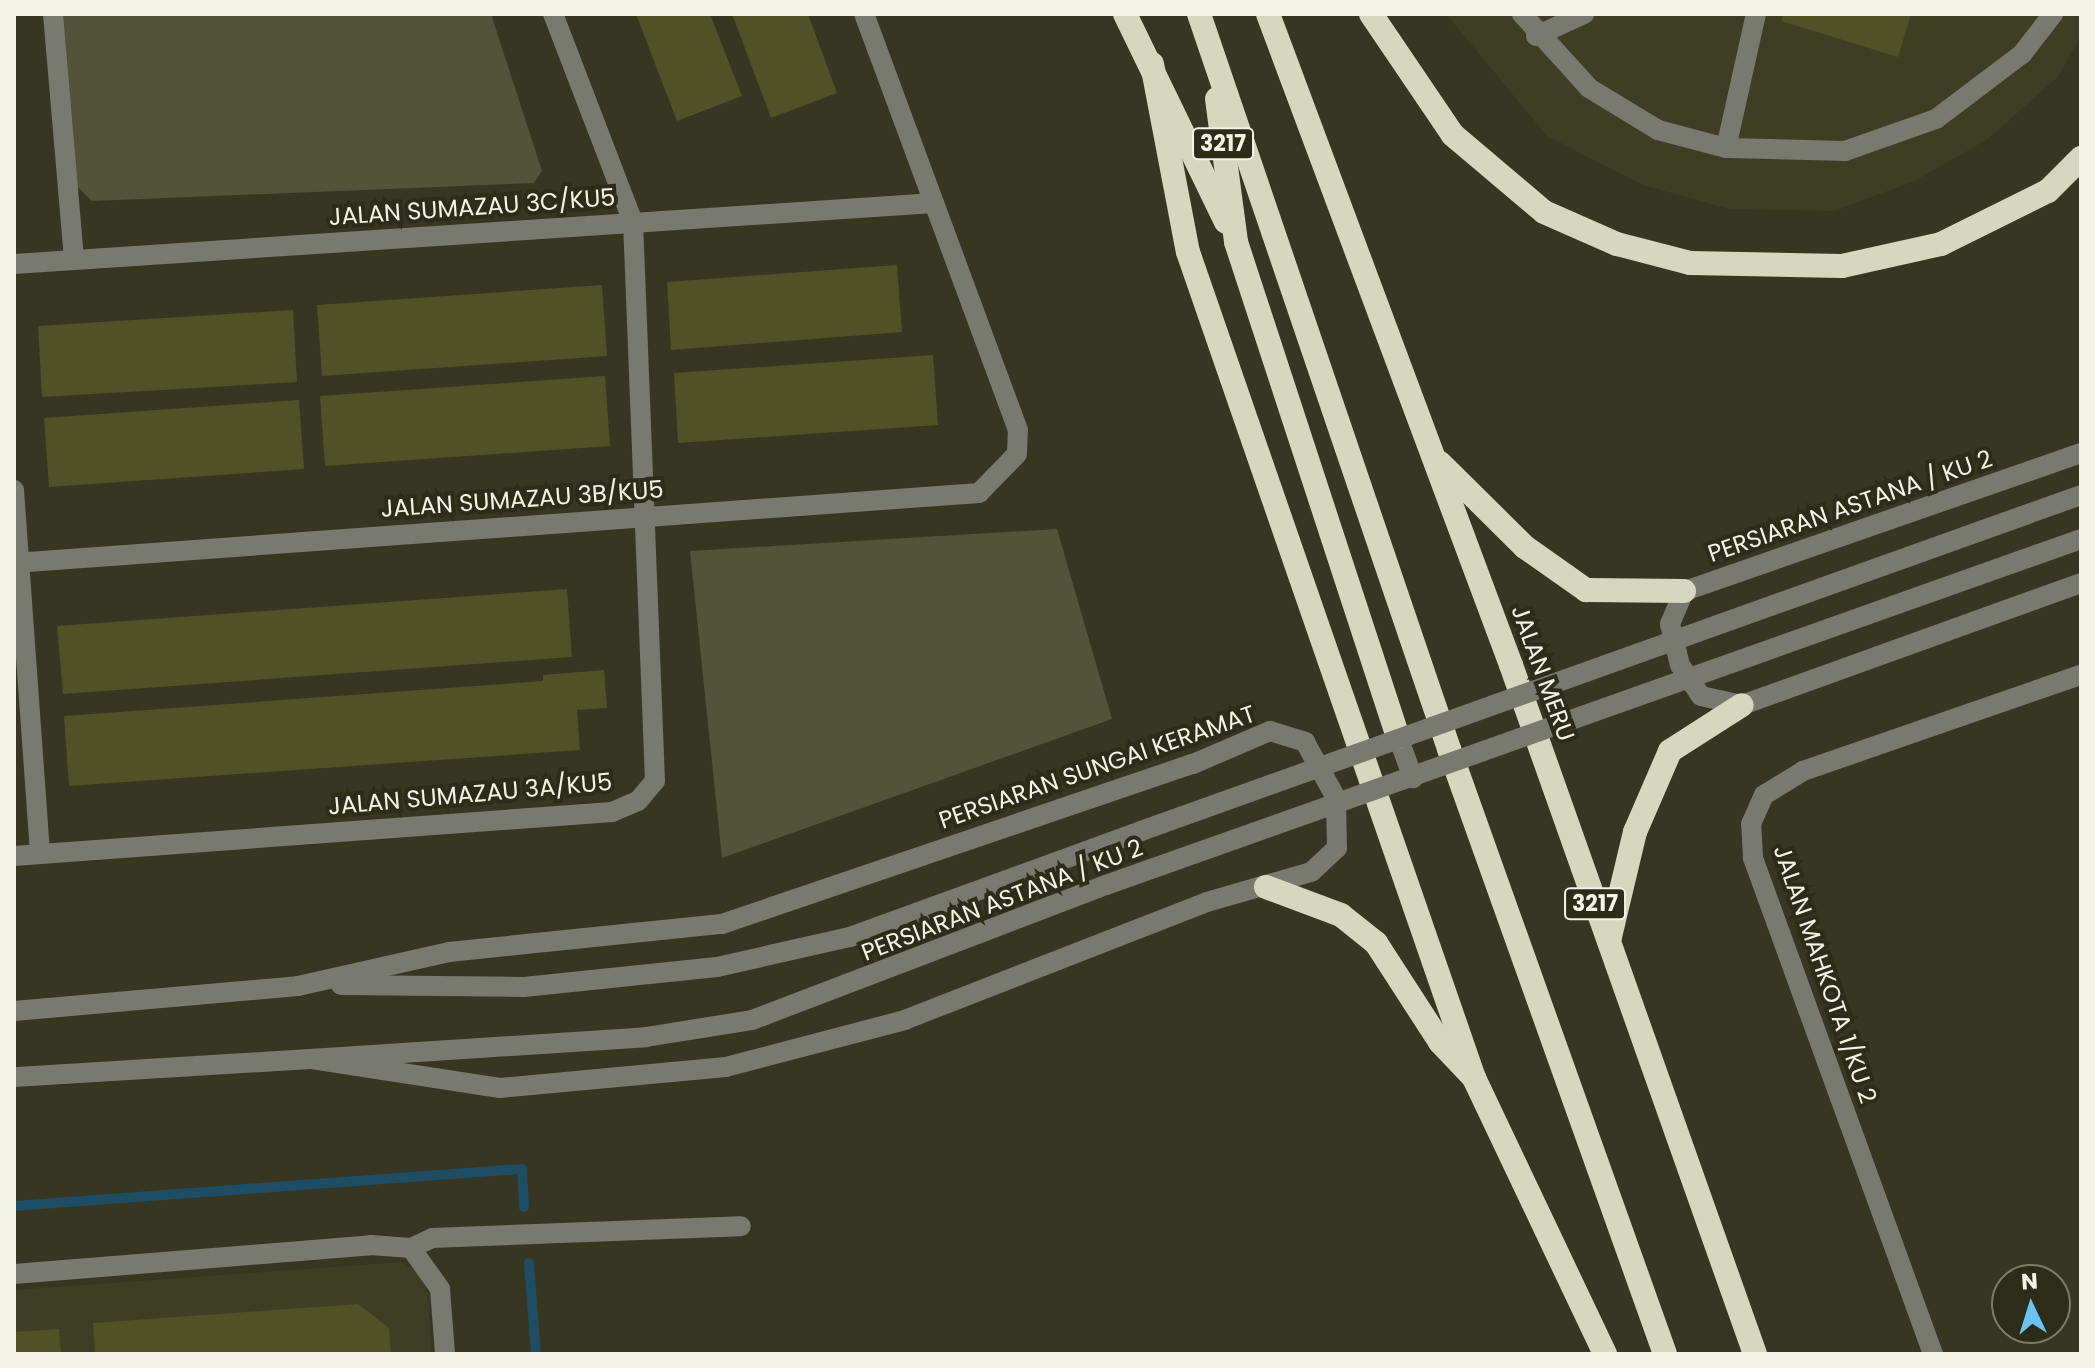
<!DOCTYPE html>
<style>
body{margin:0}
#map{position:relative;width:2095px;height:1368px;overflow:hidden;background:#363623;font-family:Poppins,sans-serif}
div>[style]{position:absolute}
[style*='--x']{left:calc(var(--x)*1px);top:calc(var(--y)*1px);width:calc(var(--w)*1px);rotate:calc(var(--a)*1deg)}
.built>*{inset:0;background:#3d3e23}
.green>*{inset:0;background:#525339}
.stream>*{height:10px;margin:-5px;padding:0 5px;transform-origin:5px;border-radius:5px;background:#1f4d63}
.building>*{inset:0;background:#505126}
.minor>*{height:20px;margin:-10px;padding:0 10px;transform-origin:10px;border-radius:10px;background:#78796f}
.highway>*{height:24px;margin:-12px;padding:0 12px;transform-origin:12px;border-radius:12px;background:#d6d7bf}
.minor-bridge>*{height:20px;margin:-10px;padding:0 10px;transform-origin:10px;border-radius:10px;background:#78796f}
span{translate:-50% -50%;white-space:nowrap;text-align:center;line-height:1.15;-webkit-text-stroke:8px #2c2c19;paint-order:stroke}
.shield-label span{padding:2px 6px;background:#2c2c19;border:2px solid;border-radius:6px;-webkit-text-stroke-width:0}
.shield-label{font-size:22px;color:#f3f4e7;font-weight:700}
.street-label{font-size:24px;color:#f3f4e7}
.frame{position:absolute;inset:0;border:16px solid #f3f4e7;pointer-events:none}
.north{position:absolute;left:1991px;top:1264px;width:80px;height:80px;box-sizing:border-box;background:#2c2c19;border:2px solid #7c7c6b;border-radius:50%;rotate:356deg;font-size:22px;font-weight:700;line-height:32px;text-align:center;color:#f3f4e7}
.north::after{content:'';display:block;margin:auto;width:28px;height:36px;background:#6ac3f1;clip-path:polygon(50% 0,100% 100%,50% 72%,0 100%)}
</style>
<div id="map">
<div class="built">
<div style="clip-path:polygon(1446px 14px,2081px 14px,2081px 36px,2058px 77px,1988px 139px,1915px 181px,1834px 211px,1729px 209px,1643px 185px,1547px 136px)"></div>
<div style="clip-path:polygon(402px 1262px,420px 1274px,428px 1295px,432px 1354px,14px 1354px,14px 1290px)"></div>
</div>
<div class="green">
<div style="clip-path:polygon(48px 14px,491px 14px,542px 171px,534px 183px,92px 201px,62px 172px)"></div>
<div style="clip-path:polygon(1057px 529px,1112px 719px,722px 858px,690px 551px)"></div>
</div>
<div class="stream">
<div style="--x:14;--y:1206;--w:509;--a:-4.17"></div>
<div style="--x:522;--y:1169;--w:38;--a:87"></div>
<div style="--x:529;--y:1263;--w:91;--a:85.6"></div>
</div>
<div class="building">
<div style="clip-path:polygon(636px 14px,710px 14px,742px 96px,677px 121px)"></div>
<div style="clip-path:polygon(732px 14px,808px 14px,837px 93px,771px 118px)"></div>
<div style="clip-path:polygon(1783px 14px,1911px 14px,1898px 57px,1781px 21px)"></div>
<div style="clip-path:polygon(897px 265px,902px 332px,671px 350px,667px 282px)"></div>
<div style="clip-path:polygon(602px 285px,607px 356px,322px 376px,317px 305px)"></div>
<div style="clip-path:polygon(293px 310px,297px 382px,42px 397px,38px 326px)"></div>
<div style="clip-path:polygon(933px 355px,938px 425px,678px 443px,674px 373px)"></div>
<div style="clip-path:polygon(605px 376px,610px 446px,325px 466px,320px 396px)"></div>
<div style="clip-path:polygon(299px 400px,304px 469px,49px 487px,44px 418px)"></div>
<div style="clip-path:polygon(567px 589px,572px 657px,63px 694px,57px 626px)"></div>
<div style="clip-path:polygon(604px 670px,607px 708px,577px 710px,580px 750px,69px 786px,64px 716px,543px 681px,543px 675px)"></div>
<div style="clip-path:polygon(358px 1304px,389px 1328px,391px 1354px,95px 1354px,93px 1323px)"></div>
<div style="clip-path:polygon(59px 1329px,61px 1354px,14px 1354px,14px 1332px)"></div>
</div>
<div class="minor">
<div style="--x:53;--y:14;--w:247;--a:85.1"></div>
<div style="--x:1522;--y:14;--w:100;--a:47.8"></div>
<div style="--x:1589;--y:88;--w:81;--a:31.3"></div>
<div style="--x:1658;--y:130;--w:70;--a:14.8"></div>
<div style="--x:1726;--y:148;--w:119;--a:1.4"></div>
<div style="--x:1845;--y:151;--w:96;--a:-19.4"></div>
<div style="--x:1936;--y:119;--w:108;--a:-37.1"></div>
<div style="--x:2022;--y:54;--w:51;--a:-52.2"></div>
<div style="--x:1536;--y:36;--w:53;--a:-24.6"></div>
<div style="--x:1726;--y:148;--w:137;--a:-77.4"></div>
<div style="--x:14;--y:264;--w:922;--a:-3.79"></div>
<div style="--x:2081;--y:453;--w:420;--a:160.8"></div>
<div style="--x:1684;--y:591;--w:36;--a:113"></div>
<div style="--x:1670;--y:624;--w:42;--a:76.3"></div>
<div style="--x:1680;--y:665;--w:37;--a:56"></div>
<div style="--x:1701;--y:696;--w:42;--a:12.4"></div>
<div style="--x:1742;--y:705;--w:360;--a:-19.8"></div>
<div style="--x:14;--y:490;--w:365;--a:85.9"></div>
<div style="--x:14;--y:563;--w:968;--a:-4.15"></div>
<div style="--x:979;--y:493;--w:54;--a:-45.7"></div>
<div style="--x:1017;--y:454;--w:24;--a:-88"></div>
<div style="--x:1018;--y:430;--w:444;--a:-110.3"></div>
<div style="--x:1398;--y:737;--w:44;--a:69.9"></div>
<div style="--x:14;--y:856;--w:600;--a:-4.21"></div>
<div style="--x:612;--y:812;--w:28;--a:-23"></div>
<div style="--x:638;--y:801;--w:26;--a:-50"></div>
<div style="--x:655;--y:781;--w:559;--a:-92.25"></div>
<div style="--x:633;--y:222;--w:223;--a:-111"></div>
<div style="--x:341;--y:985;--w:183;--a:0.6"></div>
<div style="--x:524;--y:987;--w:194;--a:-5.9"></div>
<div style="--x:717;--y:967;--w:136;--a:-12.7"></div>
<div style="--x:850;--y:937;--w:310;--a:-20"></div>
<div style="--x:14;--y:1011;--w:285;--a:-5"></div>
<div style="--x:298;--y:986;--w:155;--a:-12.7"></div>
<div style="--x:449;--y:952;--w:274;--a:-5.9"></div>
<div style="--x:722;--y:924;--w:497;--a:-18.8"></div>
<div style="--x:1193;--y:764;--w:84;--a:-23.2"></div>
<div style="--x:1270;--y:731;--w:37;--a:17"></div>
<div style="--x:1305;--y:742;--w:64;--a:61"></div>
<div style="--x:1336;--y:798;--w:50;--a:88.9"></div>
<div style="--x:1337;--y:848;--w:35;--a:137"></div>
<div style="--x:1311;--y:872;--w:108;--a:163.9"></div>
<div style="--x:1207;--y:902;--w:324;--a:158.7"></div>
<div style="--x:905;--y:1020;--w:185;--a:165.3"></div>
<div style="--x:726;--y:1067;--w:227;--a:174.7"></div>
<div style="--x:500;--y:1088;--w:192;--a:-171.3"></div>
<div style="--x:310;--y:1059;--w:297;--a:176.5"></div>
<div style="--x:411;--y:1248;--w:23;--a:-25"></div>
<div style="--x:432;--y:1238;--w:309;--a:-2.2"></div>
<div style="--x:14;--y:1274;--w:358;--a:-4.6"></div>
<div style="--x:371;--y:1245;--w:40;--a:4.3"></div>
<div style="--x:411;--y:1248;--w:50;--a:54.7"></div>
<div style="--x:440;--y:1289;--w:65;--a:85.6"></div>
<div style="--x:1933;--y:1354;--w:528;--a:-109.95"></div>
<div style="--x:1753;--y:858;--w:34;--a:-93"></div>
<div style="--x:1751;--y:824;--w:32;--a:-66"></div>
<div style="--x:1764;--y:795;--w:46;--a:-31.6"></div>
<div style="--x:1803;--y:771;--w:294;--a:-19.1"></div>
</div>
<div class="highway">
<div style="--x:1125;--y:14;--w:231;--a:64.1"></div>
<div style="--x:1199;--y:14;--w:776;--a:71.21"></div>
<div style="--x:1449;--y:749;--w:642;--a:70.35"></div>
<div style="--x:1268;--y:14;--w:695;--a:69.53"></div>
<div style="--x:1511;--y:665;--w:731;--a:70.5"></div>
<div style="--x:1371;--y:14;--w:146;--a:55.9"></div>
<div style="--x:1453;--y:135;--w:119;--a:40.2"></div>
<div style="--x:1544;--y:212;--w:80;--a:23.7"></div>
<div style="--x:1617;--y:244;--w:75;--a:14.6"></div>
<div style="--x:1690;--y:263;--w:152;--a:1.1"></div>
<div style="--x:1842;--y:266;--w:101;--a:-12.5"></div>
<div style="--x:1941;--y:244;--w:119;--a:-26.4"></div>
<div style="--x:2048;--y:191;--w:47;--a:-45"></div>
<div style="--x:1152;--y:64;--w:191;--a:79.2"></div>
<div style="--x:1188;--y:252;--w:874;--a:70.9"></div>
<div style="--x:1217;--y:99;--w:144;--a:82.4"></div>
<div style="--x:1236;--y:242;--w:521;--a:71.88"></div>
<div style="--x:1440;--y:463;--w:120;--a:44.7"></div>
<div style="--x:1525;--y:547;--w:75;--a:35.2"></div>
<div style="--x:1586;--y:590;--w:98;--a:0.6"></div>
<div style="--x:1266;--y:887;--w:80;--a:20.5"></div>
<div style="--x:1341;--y:915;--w:45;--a:38.7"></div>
<div style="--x:1376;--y:943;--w:118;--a:57.1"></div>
<div style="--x:1440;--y:1042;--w:50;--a:46.6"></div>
<div style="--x:1474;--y:1078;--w:306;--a:64.6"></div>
<div style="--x:1609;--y:941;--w:112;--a:-76.6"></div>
<div style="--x:1635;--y:832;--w:88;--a:-66.6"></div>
<div style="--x:1670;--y:751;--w:85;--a:-32.6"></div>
</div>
<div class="minor-bridge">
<div style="--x:1141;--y:831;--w:998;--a:-19.67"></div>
<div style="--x:310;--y:1059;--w:337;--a:-3.7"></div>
<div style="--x:646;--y:1037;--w:107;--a:-9.1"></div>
<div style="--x:752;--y:1020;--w:379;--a:-20.9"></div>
<div style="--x:1106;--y:885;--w:1035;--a:-19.54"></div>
</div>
<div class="shield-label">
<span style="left:1223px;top:144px">3217</span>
<span style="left:1595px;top:904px">3217</span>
</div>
<div class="street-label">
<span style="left:472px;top:207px;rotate:-4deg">JALAN SUMAZAU 3C/KU5</span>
<span style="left:522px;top:499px;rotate:-4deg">JALAN SUMAZAU 3B/KU5</span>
<span style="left:1850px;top:506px;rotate:-19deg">PERSIARAN ASTANA / KU 2</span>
<span style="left:1543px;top:673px;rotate:70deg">JALAN MERU</span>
<span style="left:1097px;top:767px;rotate:-19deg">PERSIARAN SUNGAI KERAMAT</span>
<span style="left:470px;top:794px;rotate:-5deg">JALAN SUMAZAU 3A/KU5</span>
<span style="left:1002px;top:900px;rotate:-21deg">PERSIARAN ASTANA / KU 2</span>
<span style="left:1825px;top:974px;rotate:71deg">JALAN MAHKOTA 1/KU 2</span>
</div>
<div class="frame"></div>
<div class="north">N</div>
</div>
